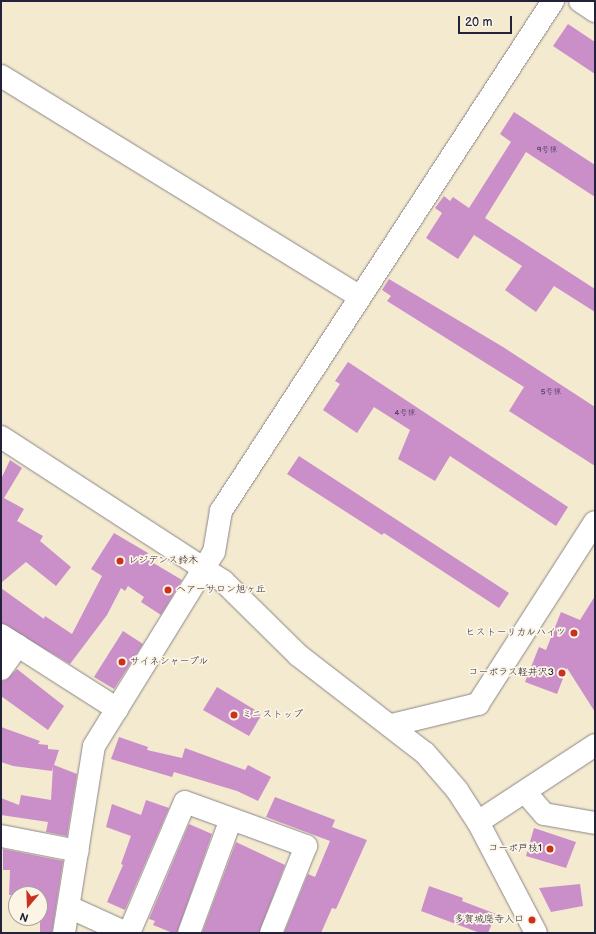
<!DOCTYPE html>
<meta charset="utf-8">
<style>
body{margin:0}
#map{position:relative;width:596px;height:934px;overflow:hidden;background:#f4ead0;font-family:"Balsamiq Sans","Klee One",sans-serif}
div>[style]{position:absolute}
[style*='--x']{left:calc(var(--x)*1px);top:calc(var(--y)*1px);width:calc(var(--w)*1px);rotate:calc(var(--a)*1deg)}
.building>*{inset:0;background:#ca8fc9}
.roads{filter:drop-shadow(0 0 1px #8b8686) drop-shadow(0 0 1px #8b8686)}
.minor>*{height:22px;margin:-11px;padding:0 11px;transform-origin:11px;border-radius:11px;background:#fff}
.dots>*{width:11px;height:11px;translate:-50% -50%;box-sizing:border-box;border:2px solid #fcf5e5;border-radius:50%}
span{translate:-50% -50%;white-space:nowrap;text-align:center;line-height:1.15;-webkit-text-stroke:3.5px #fcf5e5;paint-order:stroke}
.number-label{font-size:8px;color:#4c3d5e}
.number-label span{-webkit-text-stroke-width:0}
.poi-label{font-size:10px;color:#22223b}
.left{translate:0 -50%;text-align:left}
.right{translate:-100% -50%;text-align:right}
.frame{position:absolute;inset:0;border:2px solid #22223b;pointer-events:none}
.north{position:absolute;left:8px;top:886px;width:40px;height:40px;box-sizing:border-box;background:#fcf5e5;border:1px solid #a5a1a1;border-radius:50%;rotate:199deg;font-size:11px;font-weight:700;line-height:16px;text-align:center;color:#22223b}
.north::after{content:'';display:block;margin:auto;width:14px;height:18px;background:#c8321e;clip-path:polygon(50% 0,100% 100%,50% 72%,0 100%)}
.scale{position:absolute;left:458px;top:16px;width:54px;height:18px;box-sizing:border-box;border:2px solid #22223b;border-top:0;padding-left:5px;font-size:12px;line-height:14px;white-space:nowrap;color:#22223b;-webkit-text-stroke:3px #fcf5e5;paint-order:stroke}
</style>
<div id="map">
<div class="building">
<div style="clip-path:polygon(568px 24px,595px 42px,595px 74px,553px 46px)"></div>
<div style="clip-path:polygon(514px 112px,595px 165px,595px 197px,526px 152px,485px 218px,595px 289px,595px 312px,554px 286px,536px 312px,505px 290px,522px 266px,474px 235px,458px 259px,426px 238px,442px 213px,435px 208px,444px 196px,450px 201px,453px 197px,469px 208px,511px 142px,500px 134px)"></div>
<div style="clip-path:polygon(389px 279px,503px 347px,595px 407px,595px 466px,509px 411px,524px 387px,387px 301px,391px 296px,382px 290px)"></div>
<div style="clip-path:polygon(348px 362px,568px 507px,556px 526px,450px 456px,435px 481px,398px 459px,410px 430px,374px 407px,357px 433px,323px 410px,340px 384px,335px 381px)"></div>
<div style="clip-path:polygon(299px 456px,509px 593px,499px 608px,384px 533px,382px 535px,287px 474px)"></div>
<div style="clip-path:polygon(10px 460px,22px 468px,4px 498px,24px 509px,17px 521px,43px 536px,40px 541px,71px 567px,56px 586px,26px 562px,1px 583px,1px 479px)"></div>
<div style="clip-path:polygon(114px 533px,148px 553px,145px 558px,182px 580px,161px 615px,141px 602px,144px 597px,128px 586px,125px 591px,121px 588px,107px 615px,70px 664px,1px 623px,1px 588px,44px 619px,45px 616px,72px 634px,102px 576px,91px 569px)"></div>
<div style="clip-path:polygon(595px 596px,595px 712px,567px 668px,557px 694px,525px 682px,539px 647px,546px 650px,561px 612px,580px 620px)"></div>
<div style="clip-path:polygon(123px 631px,143px 644px,114px 689px,94px 677px)"></div>
<div style="clip-path:polygon(17px 669px,64px 706px,48px 730px,1px 696px,1px 681px,6px 680px)"></div>
<div style="clip-path:polygon(217px 687px,262px 714px,249px 736px,203px 710px)"></div>
<div style="clip-path:polygon(1px 727px,40px 741px,38px 744px,48px 745px,48px 749px,59px 750px,54px 765px,77px 774px,67px 836px,46px 832px,48px 822px,1px 815px,1px 798px,19px 805px,21px 795px,51px 800px,53px 766px,52px 771px,13px 766px,1px 762px)"></div>
<div style="clip-path:polygon(119px 737px,148px 747px,147px 750px,182px 758px,185px 748px,245px 770px,248px 765px,271px 777px,258px 801px,237px 791px,174px 772px,172px 777px,111px 759px)"></div>
<div style="clip-path:polygon(275px 797px,335px 820px,332px 827px,367px 840px,336px 909px,332px 908px,321px 933px,284px 933px,308px 874px,315px 877px,330px 841px,266px 817px)"></div>
<div style="clip-path:polygon(146px 800px,169px 808px,125px 910px,107px 902px,123px 865px,121px 864px,131px 836px,106px 827px,112px 804px,141px 815px)"></div>
<div style="clip-path:polygon(189px 824px,212px 834px,177px 933px,173px 933px,153px 925px,155px 921px,149px 919px)"></div>
<div style="clip-path:polygon(534px 828px,576px 842px,566px 868px,526px 856px)"></div>
<div style="clip-path:polygon(236px 842px,285px 865px,259px 933px,202px 933px)"></div>
<div style="clip-path:polygon(3px 849px,63px 861px,52px 933px,40px 933px,40px 894px,9px 895px,10px 870px,3px 870px)"></div>
<div style="clip-path:polygon(580px 884px,583px 906px,551px 912px,539px 888px)"></div>
<div style="clip-path:polygon(429px 886px,463px 898px,462px 901px,496px 914px,488px 933px,480px 933px,421px 911px)"></div>
</div>
<div class="roads">
<div class="minor">
<div style="--x:580;--y:1;--w:18;--a:34"></div>
<div style="--x:1;--y:76;--w:420;--a:31.6"></div>
<div style="--x:1;--y:437;--w:265;--a:33"></div>
<div style="--x:223;--y:581;--w:105;--a:44.6"></div>
<div style="--x:298;--y:655;--w:160;--a:37.7"></div>
<div style="--x:425;--y:753;--w:49;--a:49.1"></div>
<div style="--x:457;--y:790;--w:38;--a:57"></div>
<div style="--x:478;--y:822;--w:125;--a:62.4"></div>
<div style="--x:1;--y:635;--w:138;--a:32.5"></div>
<div style="--x:1;--y:669;--w:29;--a:-54"></div>
<div style="--x:392;--y:725;--w:89;--a:-13.7"></div>
<div style="--x:478;--y:704;--w:216;--a:-57.3"></div>
<div style="--x:525;--y:792;--w:29;--a:49"></div>
<div style="--x:544;--y:814;--w:52;--a:10"></div>
<div style="--x:478;--y:822;--w:140;--a:-33.3"></div>
<div style="--x:1;--y:836;--w:78;--a:11"></div>
<div style="--x:69;--y:907;--w:63;--a:24.5"></div>
<div style="--x:64;--y:933;--w:189;--a:-80.9"></div>
<div style="--x:94;--y:746;--w:228;--a:-58.3"></div>
<div style="--x:214;--y:552;--w:42;--a:-80.3"></div>
<div style="--x:221;--y:511;--w:609;--a:-56.94"></div>
<div style="--x:129;--y:933;--w:142;--a:-66.9"></div>
<div style="--x:185;--y:802;--w:129;--a:20"></div>
<div style="--x:306;--y:846;--w:94;--a:111.9"></div>
<div style="--x:189;--y:933;--w:121;--a:-69.8"></div>
</div>
</div>
<div class="dots">
<div style="left:120px;top:561px;background:#c8321e"></div>
<div style="left:168px;top:590px;background:#c8321e"></div>
<div style="left:574px;top:633px;background:#c8321e"></div>
<div style="left:122px;top:662px;background:#c8321e"></div>
<div style="left:562px;top:673px;background:#c8321e"></div>
<div style="left:234px;top:715px;background:#c8321e"></div>
<div style="left:550px;top:849px;background:#c8321e"></div>
<div style="left:532px;top:920px;background:#c8321e"></div>
</div>
<div class="number-label">
<span style="left:547px;top:150px">9号棟</span>
<span style="left:551px;top:392px">5号棟</span>
<span style="left:405px;top:413px">4号棟</span>
</div>
<div class="poi-label">
<span class="left" style="left:128px;top:561px">レジデンス鈴木</span>
<span class="left" style="left:176px;top:590px">ヘアーサロン旭ヶ丘</span>
<span class="right" style="left:566px;top:633px">ヒストーリカルハイツ</span>
<span class="left" style="left:130px;top:662px">サイネシャープル</span>
<span class="right" style="left:554px;top:673px">コーポラス軽井沢3</span>
<span class="left" style="left:242px;top:715px">ミニストップ</span>
<span class="right" style="left:542px;top:849px">コーポ戸枝1</span>
<span class="right" style="left:524px;top:920px">多賀城廃寺入口</span>
</div>
<div class="frame"></div>
<div class="north">N</div>
<div class="scale">20 m</div>
</div>
